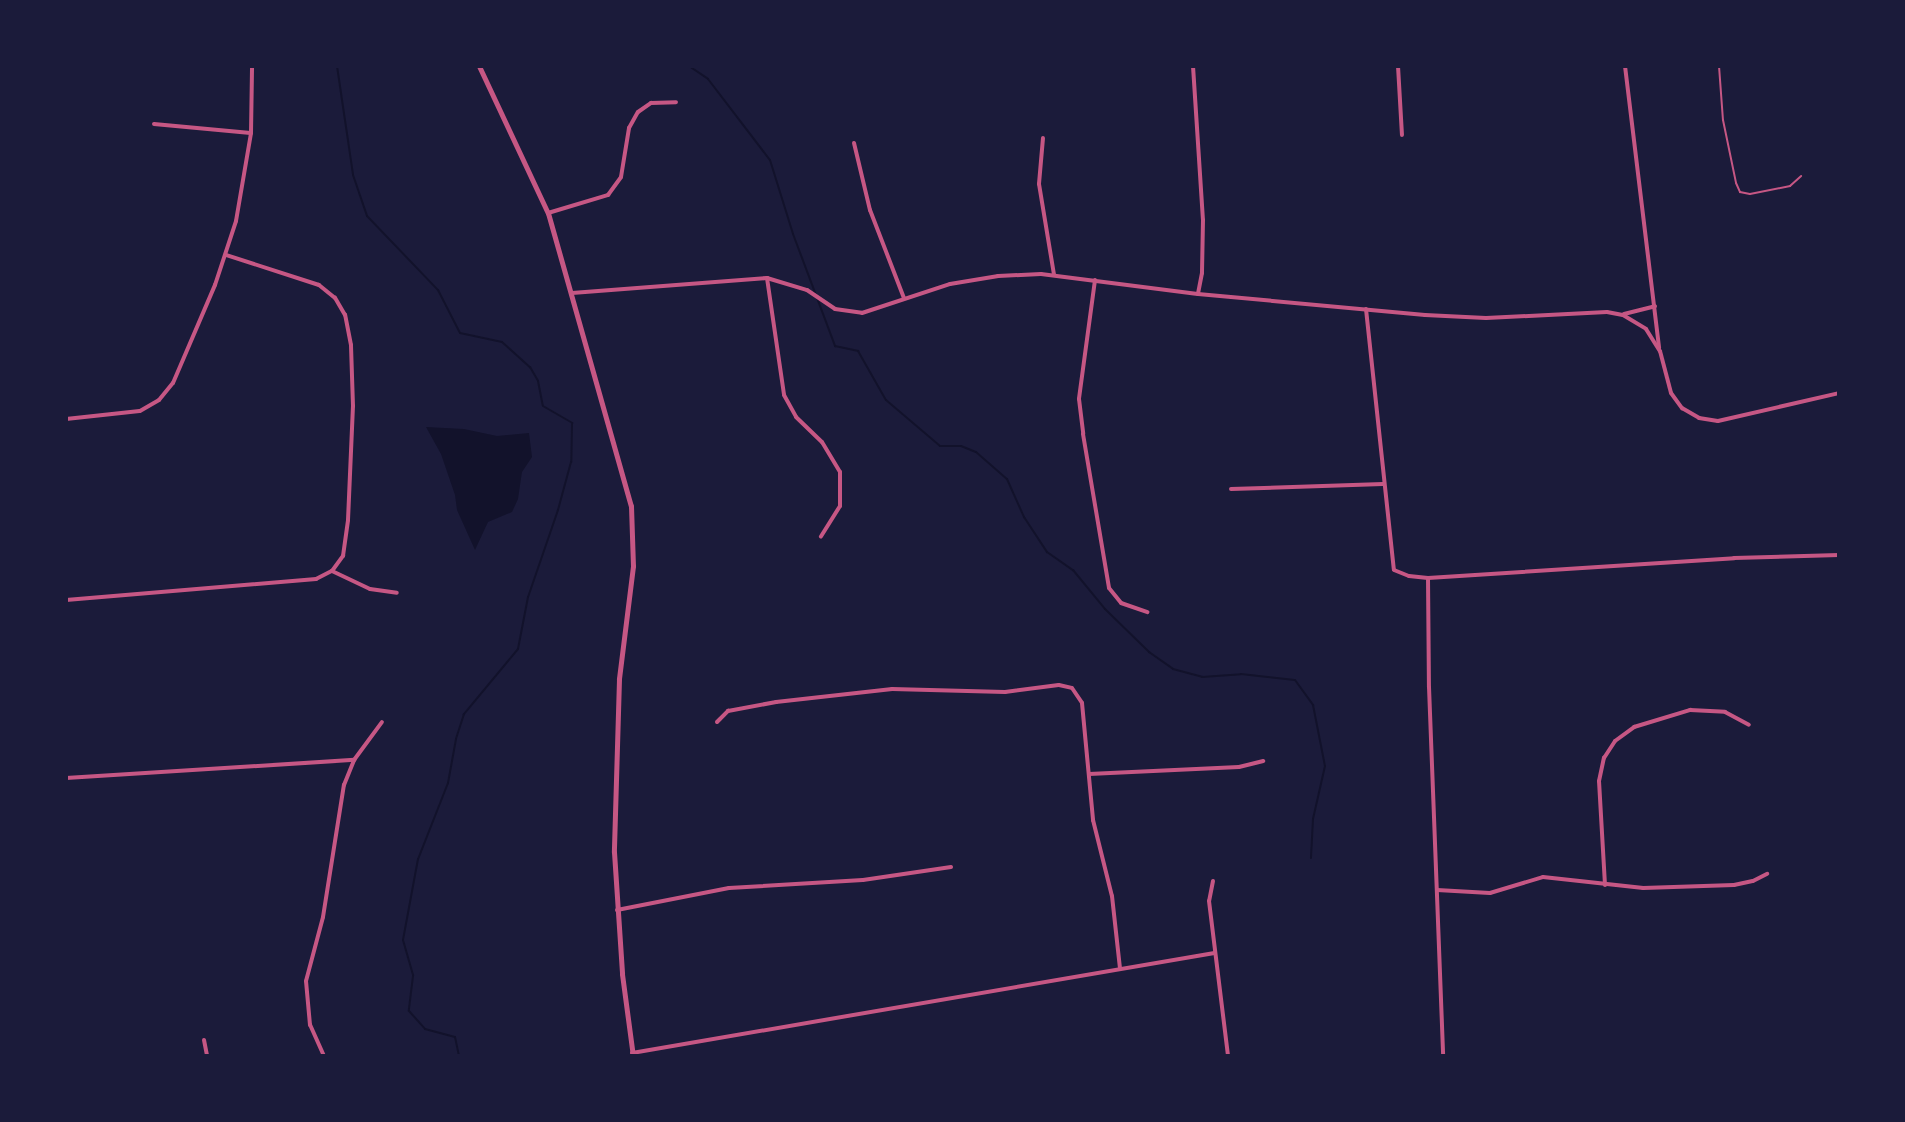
<!DOCTYPE html>
<style>
body{margin:0}
#map{position:relative;width:1905px;height:1122px;overflow:hidden;background:#1b1b3a;font-family:Roboto,sans-serif}
div>[style]{position:absolute}
[style*='--x']{left:calc(var(--x)*1px);top:calc(var(--y)*1px);width:calc(var(--w)*1px);rotate:calc(var(--a)*1deg)}
.water>*{inset:0;background:#12122b}
.stream>*{height:2px;margin:-1px;padding:0 1px;transform-origin:1px;border-radius:1px;background:#12122b}
.service>*{height:2px;margin:-1px;padding:0 1px;transform-origin:1px;border-radius:1px;background:#c65784}
.minor>*{height:4px;margin:-2px;padding:0 2px;transform-origin:2px;border-radius:2px;background:#c65784}
.tertiary>*{height:5px;margin:-2.5px;padding:0 2.5px;transform-origin:2.5px;border-radius:2.5px;background:#c65784}
span{translate:-50% -50%;white-space:nowrap;text-align:center;line-height:1.15;-webkit-text-stroke:6px #1b1b3a;paint-order:stroke}
.frame{position:absolute;inset:0;border:68px solid #1b1b3a;pointer-events:none}
</style>
<div id="map">
<div class="water">
<div style="clip-path:polygon(426px 427px,464px 429px,497px 436px,529px 433px,532px 457px,522px 472px,518px 499px,512px 512px,488px 522px,475px 550px,457px 510px,455px 495px,441px 454px)"></div>
</div>
<div class="stream">
<div style="--x:337;--y:66;--w:110;--a:81.6"></div>
<div style="--x:353;--y:175;--w:43;--a:71.1"></div>
<div style="--x:367;--y:216;--w:103;--a:46.2"></div>
<div style="--x:438;--y:290;--w:48;--a:62.9"></div>
<div style="--x:460;--y:333;--w:43;--a:12.1"></div>
<div style="--x:502;--y:342;--w:38;--a:42"></div>
<div style="--x:530;--y:367;--w:16;--a:60"></div>
<div style="--x:538;--y:381;--w:25;--a:79"></div>
<div style="--x:543;--y:406;--w:34;--a:30"></div>
<div style="--x:572;--y:423;--w:39;--a:91"></div>
<div style="--x:571;--y:462;--w:50;--a:105.2"></div>
<div style="--x:558;--y:510;--w:92;--a:109"></div>
<div style="--x:528;--y:597;--w:53;--a:100.9"></div>
<div style="--x:518;--y:649;--w:85;--a:129.7"></div>
<div style="--x:464;--y:714;--w:26;--a:108"></div>
<div style="--x:456;--y:739;--w:45;--a:100.3"></div>
<div style="--x:448;--y:783;--w:82;--a:111.5"></div>
<div style="--x:418;--y:859;--w:82;--a:100.5"></div>
<div style="--x:403;--y:940;--w:37;--a:74"></div>
<div style="--x:413;--y:976;--w:35;--a:97"></div>
<div style="--x:409;--y:1011;--w:24;--a:48"></div>
<div style="--x:425;--y:1029;--w:31;--a:15"></div>
<div style="--x:455;--y:1037;--w:19;--a:78"></div>
<div style="--x:689;--y:66;--w:23;--a:34"></div>
<div style="--x:708;--y:79;--w:102;--a:52.6"></div>
<div style="--x:770;--y:160;--w:77;--a:72.7"></div>
<div style="--x:793;--y:234;--w:120;--a:69.4"></div>
<div style="--x:835;--y:346;--w:24;--a:12"></div>
<div style="--x:858;--y:351;--w:56;--a:60.3"></div>
<div style="--x:886;--y:400;--w:71;--a:40.4"></div>
<div style="--x:940;--y:446;--w:21;--a:0"></div>
<div style="--x:961;--y:446;--w:16;--a:22"></div>
<div style="--x:976;--y:452;--w:41;--a:41.1"></div>
<div style="--x:1007;--y:479;--w:42;--a:65.9"></div>
<div style="--x:1024;--y:517;--w:42;--a:56.7"></div>
<div style="--x:1047;--y:552;--w:32;--a:35"></div>
<div style="--x:1073;--y:570;--w:50;--a:50.6"></div>
<div style="--x:1105;--y:609;--w:62;--a:44.3"></div>
<div style="--x:1149;--y:652;--w:29;--a:35"></div>
<div style="--x:1173;--y:669;--w:30;--a:15"></div>
<div style="--x:1202;--y:677;--w:39;--a:-4"></div>
<div style="--x:1241;--y:674;--w:54;--a:6.3"></div>
<div style="--x:1295;--y:680;--w:31;--a:54"></div>
<div style="--x:1313;--y:705;--w:62;--a:78.9"></div>
<div style="--x:1325;--y:766;--w:54;--a:102.8"></div>
<div style="--x:1313;--y:819;--w:39;--a:93"></div>
</div>
<div class="service">
<div style="--x:1719;--y:66;--w:54;--a:85.8"></div>
<div style="--x:1723;--y:120;--w:64;--a:78.3"></div>
<div style="--x:1736;--y:183;--w:10;--a:66"></div>
<div style="--x:1740;--y:192;--w:10;--a:11"></div>
<div style="--x:1750;--y:194;--w:41;--a:-11.3"></div>
<div style="--x:1790;--y:186;--w:15;--a:-42"></div>
</div>
<div class="minor">
<div style="--x:1193;--y:66;--w:154;--a:86.3"></div>
<div style="--x:1203;--y:220;--w:53;--a:91.1"></div>
<div style="--x:1202;--y:273;--w:21;--a:101"></div>
<div style="--x:1398;--y:66;--w:69;--a:86.7"></div>
<div style="--x:1625;--y:66;--w:284;--a:83.1"></div>
<div style="--x:154;--y:124;--w:97;--a:5.3"></div>
<div style="--x:1043;--y:138;--w:46;--a:95"></div>
<div style="--x:1039;--y:184;--w:92;--a:80.6"></div>
<div style="--x:854;--y:143;--w:69;--a:76.6"></div>
<div style="--x:870;--y:210;--w:94;--a:68.9"></div>
<div style="--x:548;--y:213;--w:63;--a:-16.7"></div>
<div style="--x:608;--y:195;--w:22;--a:-54"></div>
<div style="--x:621;--y:177;--w:50;--a:-80.7"></div>
<div style="--x:629;--y:128;--w:18;--a:-61"></div>
<div style="--x:638;--y:112;--w:16;--a:-35"></div>
<div style="--x:651;--y:103;--w:25;--a:-2"></div>
<div style="--x:767;--y:278;--w:118;--a:81.7"></div>
<div style="--x:784;--y:395;--w:25;--a:61"></div>
<div style="--x:796;--y:417;--w:36;--a:44"></div>
<div style="--x:822;--y:442;--w:35;--a:59"></div>
<div style="--x:840;--y:472;--w:34;--a:90"></div>
<div style="--x:840;--y:506;--w:36;--a:122"></div>
<div style="--x:1095;--y:280;--w:120;--a:97.7"></div>
<div style="--x:1079;--y:399;--w:35;--a:83"></div>
<div style="--x:1083;--y:434;--w:156;--a:80.4"></div>
<div style="--x:1109;--y:588;--w:19;--a:51"></div>
<div style="--x:1121;--y:603;--w:28;--a:19"></div>
<div style="--x:572;--y:293;--w:196;--a:-4.4"></div>
<div style="--x:767;--y:278;--w:42;--a:16.7"></div>
<div style="--x:807;--y:290;--w:34;--a:34"></div>
<div style="--x:835;--y:309;--w:27;--a:8"></div>
<div style="--x:862;--y:313;--w:93;--a:-18.2"></div>
<div style="--x:950;--y:284;--w:49;--a:-9.5"></div>
<div style="--x:998;--y:276;--w:43;--a:-2.7"></div>
<div style="--x:1041;--y:274;--w:158;--a:7.3"></div>
<div style="--x:1198;--y:294;--w:228;--a:5.3"></div>
<div style="--x:1425;--y:315;--w:61;--a:2.8"></div>
<div style="--x:1486;--y:318;--w:121;--a:-2.8"></div>
<div style="--x:1607;--y:312;--w:16;--a:11"></div>
<div style="--x:1623;--y:315;--w:27;--a:31"></div>
<div style="--x:1646;--y:329;--w:26;--a:58"></div>
<div style="--x:1660;--y:351;--w:43;--a:75.3"></div>
<div style="--x:1671;--y:393;--w:19;--a:54"></div>
<div style="--x:1682;--y:408;--w:20;--a:30"></div>
<div style="--x:1699;--y:418;--w:19;--a:9"></div>
<div style="--x:1718;--y:421;--w:124;--a:-13"></div>
<div style="--x:1366;--y:309;--w:262;--a:83.9"></div>
<div style="--x:1394;--y:570;--w:16;--a:22"></div>
<div style="--x:1409;--y:576;--w:19;--a:6"></div>
<div style="--x:1428;--y:578;--w:307;--a:-3.7"></div>
<div style="--x:1734;--y:558;--w:105;--a:-1.6"></div>
<div style="--x:1624;--y:314;--w:32;--a:-14"></div>
<div style="--x:66;--y:419;--w:74;--a:-6.2"></div>
<div style="--x:140;--y:411;--w:22;--a:-30"></div>
<div style="--x:159;--y:400;--w:22;--a:-51"></div>
<div style="--x:173;--y:383;--w:107;--a:-66.8"></div>
<div style="--x:215;--y:285;--w:67;--a:-71.8"></div>
<div style="--x:236;--y:221;--w:89;--a:-80.3"></div>
<div style="--x:251;--y:133;--w:67;--a:-89.1"></div>
<div style="--x:1231;--y:489;--w:152;--a:-1.9"></div>
<div style="--x:332;--y:571;--w:42;--a:25.3"></div>
<div style="--x:370;--y:589;--w:27;--a:8"></div>
<div style="--x:1428;--y:578;--w:109;--a:89.5"></div>
<div style="--x:1429;--y:687;--w:369;--a:87.8"></div>
<div style="--x:66;--y:600;--w:251;--a:-4.8"></div>
<div style="--x:316;--y:579;--w:18;--a:-27"></div>
<div style="--x:332;--y:571;--w:19;--a:-54"></div>
<div style="--x:343;--y:556;--w:36;--a:-82"></div>
<div style="--x:348;--y:520;--w:114;--a:-87.5"></div>
<div style="--x:353;--y:406;--w:61;--a:-91.9"></div>
<div style="--x:351;--y:345;--w:31;--a:-101"></div>
<div style="--x:345;--y:315;--w:20;--a:-120"></div>
<div style="--x:335;--y:298;--w:21;--a:-141"></div>
<div style="--x:319;--y:285;--w:98;--a:-162.1"></div>
<div style="--x:717;--y:722;--w:16;--a:-45"></div>
<div style="--x:728;--y:711;--w:49;--a:-10.6"></div>
<div style="--x:776;--y:702;--w:117;--a:-6.4"></div>
<div style="--x:892;--y:689;--w:113;--a:1.5"></div>
<div style="--x:1005;--y:692;--w:54;--a:-7.4"></div>
<div style="--x:1059;--y:685;--w:13;--a:13"></div>
<div style="--x:1072;--y:688;--w:18;--a:56"></div>
<div style="--x:1082;--y:703;--w:118;--a:84.6"></div>
<div style="--x:1093;--y:820;--w:78;--a:76"></div>
<div style="--x:1112;--y:896;--w:73;--a:83.7"></div>
<div style="--x:1089;--y:774;--w:150;--a:-2.7"></div>
<div style="--x:1239;--y:767;--w:25;--a:-14"></div>
<div style="--x:66;--y:778;--w:289;--a:-3.6"></div>
<div style="--x:1213;--y:881;--w:20;--a:101"></div>
<div style="--x:1209;--y:901;--w:156;--a:83"></div>
<div style="--x:1605;--y:885;--w:104;--a:-93.3"></div>
<div style="--x:1599;--y:781;--w:24;--a:-78"></div>
<div style="--x:1604;--y:758;--w:20;--a:-57"></div>
<div style="--x:1615;--y:741;--w:24;--a:-36"></div>
<div style="--x:1634;--y:727;--w:59;--a:-16.9"></div>
<div style="--x:1690;--y:710;--w:35;--a:3"></div>
<div style="--x:1725;--y:712;--w:27;--a:28"></div>
<div style="--x:1437;--y:890;--w:53;--a:3.2"></div>
<div style="--x:1490;--y:893;--w:55;--a:-16.8"></div>
<div style="--x:1543;--y:877;--w:101;--a:6.3"></div>
<div style="--x:1643;--y:888;--w:91;--a:-1.9"></div>
<div style="--x:1734;--y:885;--w:19;--a:-12"></div>
<div style="--x:1753;--y:881;--w:16;--a:-27"></div>
<div style="--x:617;--y:910;--w:114;--a:-11.1"></div>
<div style="--x:729;--y:888;--w:134;--a:-3.4"></div>
<div style="--x:863;--y:880;--w:89;--a:-8.4"></div>
<div style="--x:204;--y:1040;--w:16;--a:79"></div>
<div style="--x:632;--y:1053;--w:591;--a:-9.75"></div>
<div style="--x:324;--y:1056;--w:34;--a:-114"></div>
<div style="--x:310;--y:1025;--w:44;--a:-95.2"></div>
<div style="--x:306;--y:981;--w:66;--a:-75.1"></div>
<div style="--x:323;--y:917;--w:134;--a:-81"></div>
<div style="--x:344;--y:785;--w:27;--a:-68"></div>
<div style="--x:354;--y:760;--w:47;--a:-53.6"></div>
</div>
<div class="tertiary">
<div style="--x:479;--y:66;--w:162;--a:64.9"></div>
<div style="--x:548;--y:213;--w:305;--a:74.2"></div>
<div style="--x:631;--y:506;--w:60;--a:88.1"></div>
<div style="--x:633;--y:566;--w:114;--a:97.1"></div>
<div style="--x:619;--y:679;--w:173;--a:91.7"></div>
<div style="--x:614;--y:852;--w:122;--a:86.2"></div>
<div style="--x:622;--y:974;--w:83;--a:82.4"></div>
</div>
<div class="frame"></div>
</div>
